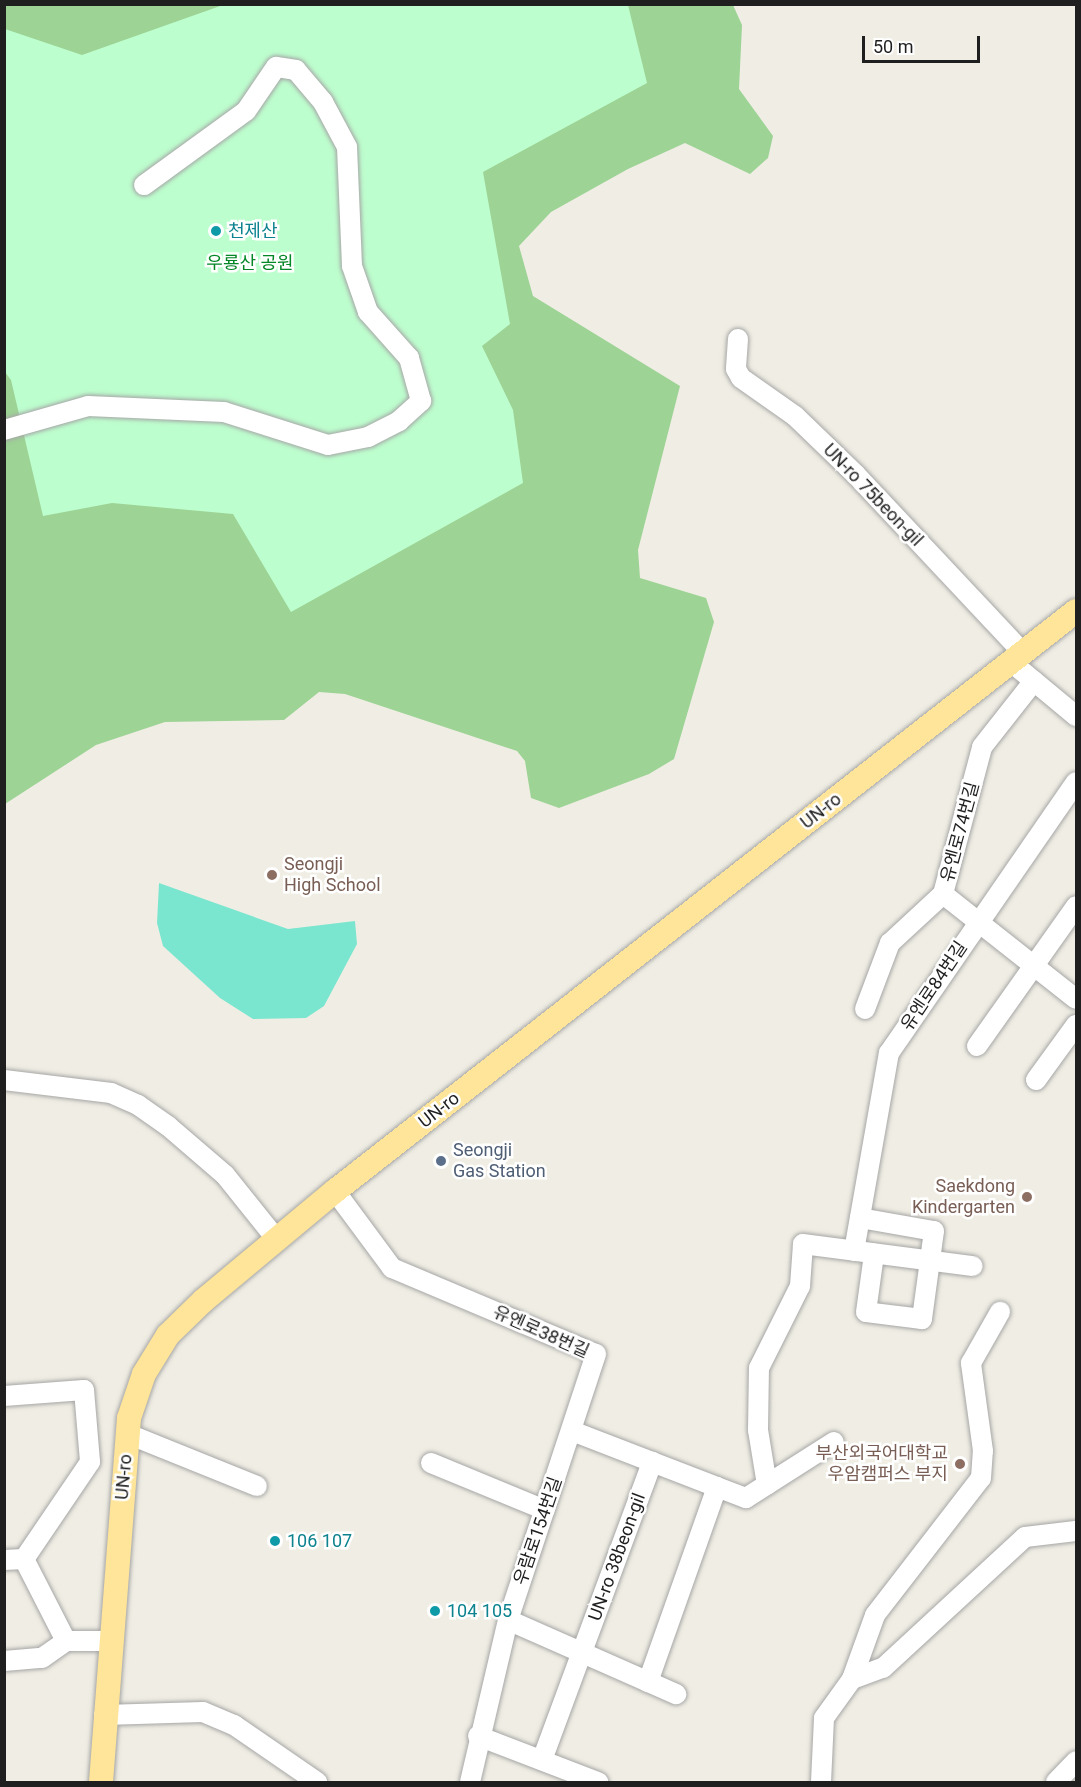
<!DOCTYPE html>
<meta charset="utf-8">
<style>
body{margin:0}
#map{position:relative;width:1081px;height:1787px;overflow:hidden;background:#f0eee4;font-family:Roboto,"Noto Sans KR",sans-serif}
div>[style]{position:absolute}
[style*='--x']{left:calc(var(--x)*1px);top:calc(var(--y)*1px);width:calc(var(--w)*1px);rotate:calc(var(--a)*1deg)}
.forest>*{inset:0;background:#9dd395}
.park>*{inset:0;background:#bdfece}
.pitch>*{inset:0;background:#7be6cf}
.roads{filter:drop-shadow(0 0 2px #a6a6a6) drop-shadow(0 0 2px #a6a6a6)}
.minor>*{height:20px;margin:-10px;padding:0 10px;transform-origin:10px;border-radius:10px;background:#fff}
.major>*{height:24px;margin:-12px;padding:0 12px;transform-origin:12px;border-radius:12px;background:#ffe59a}
.dots>*{width:16px;height:16px;translate:-50% -50%;box-sizing:border-box;border:3px solid #fff;border-radius:50%}
span{translate:-50% -50%;white-space:nowrap;text-align:center;line-height:1.15;-webkit-text-stroke:5px #fff;paint-order:stroke}
.culture-label{font-size:18px;color:#0d838f}
.left{translate:0 -50%;text-align:left}
.park-label{font-size:18px;color:#038625}
.street-label{font-size:18px;color:#1f1f1f}
.education-label{font-size:18px;color:#785e54}
.right{translate:-100% -50%;text-align:right}
.service-label{font-size:18px;color:#4e5e75}
.frame{position:absolute;inset:0;border:6px solid #1f1f1f;pointer-events:none}
.scale{position:absolute;left:862px;top:36px;width:118px;height:27px;box-sizing:border-box;border:3px solid #1f1f1f;border-top:0;padding-left:8px;font-size:18px;line-height:21px;white-space:nowrap;color:#1f1f1f;-webkit-text-stroke:4px #fff;paint-order:stroke}
</style>
<div id="map">
<div class="forest">
<div style="clip-path:polygon(5px 5px,733px 5px,742px 25px,739px 89px,773px 136px,768px 158px,750px 174px,685px 143px,628px 169px,551px 212px,519px 246px,533px 296px,680px 386px,638px 550px,640px 578px,706px 598px,714px 622px,674px 759px,649px 774px,559px 808px,531px 798px,525px 761px,517px 751px,345px 694px,319px 692px,284px 720px,165px 722px,96px 745px,5px 804px)"></div>
</div>
<div class="park">
<div style="clip-path:polygon(223px 5px,628px 5px,647px 83px,483px 172px,510px 324px,482px 346px,513px 410px,523px 483px,291px 612px,233px 514px,112px 503px,43px 516px,11px 380px,5px 372px,5px 29px,82px 55px)"></div>
</div>
<div class="pitch">
<div style="clip-path:polygon(159px 883px,288px 929px,355px 921px,357px 944px,324px 1006px,306px 1018px,253px 1019px,220px 998px,163px 946px,157px 923px)"></div>
</div>
<div class="roads">
<div class="minor">
<div style="--x:738;--y:339;--w:30;--a:94"></div>
<div style="--x:736;--y:369;--w:10;--a:61"></div>
<div style="--x:741;--y:378;--w:66;--a:35.1"></div>
<div style="--x:795;--y:416;--w:85;--a:44"></div>
<div style="--x:856;--y:475;--w:244;--a:46.8"></div>
<div style="--x:4;--y:430;--w:87;--a:-15.9"></div>
<div style="--x:88;--y:406;--w:136;--a:2.5"></div>
<div style="--x:224;--y:412;--w:109;--a:17.6"></div>
<div style="--x:328;--y:445;--w:41;--a:-11.3"></div>
<div style="--x:368;--y:437;--w:35;--a:-27"></div>
<div style="--x:399;--y:421;--w:30;--a:-42"></div>
<div style="--x:421;--y:401;--w:45;--a:-105.6"></div>
<div style="--x:409;--y:358;--w:62;--a:-131.7"></div>
<div style="--x:368;--y:312;--w:49;--a:-109.2"></div>
<div style="--x:352;--y:266;--w:119;--a:-92.4"></div>
<div style="--x:347;--y:147;--w:51;--a:-118.1"></div>
<div style="--x:323;--y:102;--w:42;--a:-130.2"></div>
<div style="--x:296;--y:70;--w:20;--a:-171"></div>
<div style="--x:276;--y:67;--w:53;--a:124.3"></div>
<div style="--x:246;--y:111;--w:126;--a:144"></div>
<div style="--x:1011;--y:662;--w:85;--a:39.7"></div>
<div style="--x:943;--y:894;--w:169;--a:38.3"></div>
<div style="--x:865;--y:1009;--w:71;--a:-69.3"></div>
<div style="--x:890;--y:943;--w:72;--a:-42.8"></div>
<div style="--x:943;--y:894;--w:152;--a:-75.1"></div>
<div style="--x:982;--y:747;--w:84;--a:-51.8"></div>
<div style="--x:977;--y:1046;--w:171;--a:-54.7"></div>
<div style="--x:4;--y:1080;--w:108;--a:6.9"></div>
<div style="--x:111;--y:1093;--w:30;--a:24"></div>
<div style="--x:138;--y:1105;--w:37;--a:35"></div>
<div style="--x:168;--y:1126;--w:75;--a:40.7"></div>
<div style="--x:225;--y:1175;--w:83;--a:51.3"></div>
<div style="--x:1036;--y:1080;--w:68;--a:-54"></div>
<div style="--x:335;--y:1191;--w:96;--a:53.5"></div>
<div style="--x:392;--y:1268;--w:221;--a:22.9"></div>
<div style="--x:596;--y:1354;--w:280;--a:108.3"></div>
<div style="--x:508;--y:1620;--w:166;--a:103.2"></div>
<div style="--x:860;--y:1218;--w:75;--a:10"></div>
<div style="--x:934;--y:1231;--w:89;--a:97.8"></div>
<div style="--x:922;--y:1319;--w:56;--a:-172.9"></div>
<div style="--x:866;--y:1312;--w:59;--a:-82.1"></div>
<div style="--x:854;--y:1251;--w:201;--a:-80"></div>
<div style="--x:889;--y:1053;--w:329;--a:-55.4"></div>
<div style="--x:4;--y:1396;--w:80;--a:-4.3"></div>
<div style="--x:84;--y:1390;--w:72;--a:85.2"></div>
<div style="--x:90;--y:1462;--w:117;--a:124.2"></div>
<div style="--x:24;--y:1559;--w:92;--a:62.9"></div>
<div style="--x:66;--y:1641;--w:44;--a:0"></div>
<div style="--x:572;--y:1431;--w:155;--a:21.1"></div>
<div style="--x:717;--y:1487;--w:207;--a:109.5"></div>
<div style="--x:128;--y:1434;--w:139;--a:22"></div>
<div style="--x:431;--y:1463;--w:123;--a:22.4"></div>
<div style="--x:767;--y:1485;--w:56;--a:-99.3"></div>
<div style="--x:758;--y:1430;--w:62;--a:-89.1"></div>
<div style="--x:759;--y:1368;--w:92;--a:-63.4"></div>
<div style="--x:800;--y:1286;--w:42;--a:-85.9"></div>
<div style="--x:803;--y:1244;--w:171;--a:7.4"></div>
<div style="--x:717;--y:1487;--w:31;--a:21"></div>
<div style="--x:746;--y:1498;--w:104;--a:-32.5"></div>
<div style="--x:4;--y:1560;--w:20;--a:-3"></div>
<div style="--x:508;--y:1620;--w:184;--a:23.8"></div>
<div style="--x:4;--y:1661;--w:38;--a:-5"></div>
<div style="--x:42;--y:1658;--w:29;--a:-35"></div>
<div style="--x:852;--y:1679;--w:68;--a:-70.2"></div>
<div style="--x:875;--y:1615;--w:173;--a:-52.3"></div>
<div style="--x:981;--y:1478;--w:27;--a:-86"></div>
<div style="--x:983;--y:1451;--w:89;--a:-97.8"></div>
<div style="--x:971;--y:1363;--w:59;--a:-60.4"></div>
<div style="--x:104;--y:1715;--w:99;--a:-1.7"></div>
<div style="--x:203;--y:1712;--w:34;--a:23"></div>
<div style="--x:234;--y:1725;--w:101;--a:34.5"></div>
<div style="--x:478;--y:1736;--w:129;--a:21"></div>
<div style="--x:542;--y:1760;--w:318;--a:-69.7"></div>
<div style="--x:821;--y:1782;--w:64;--a:-87.3"></div>
<div style="--x:824;--y:1718;--w:48;--a:-54.3"></div>
<div style="--x:852;--y:1679;--w:33;--a:-20"></div>
<div style="--x:883;--y:1668;--w:193;--a:-42.7"></div>
<div style="--x:1025;--y:1537;--w:51;--a:-6.7"></div>
<div style="--x:1056;--y:1782;--w:29;--a:-46"></div>
</div>
<div class="major">
<div style="--x:101;--y:1782;--w:365;--a:-85.6"></div>
<div style="--x:129;--y:1418;--w:46;--a:-71.2"></div>
<div style="--x:144;--y:1374;--w:46;--a:-58.4"></div>
<div style="--x:168;--y:1335;--w:50;--a:-44.2"></div>
<div style="--x:204;--y:1300;--w:170;--a:-39.8"></div>
<div style="--x:335;--y:1191;--w:941;--a:-38.05"></div>
</div>
</div>
<div class="dots">
<div style="left:216px;top:231px;background:#0f9aa8"></div>
<div style="left:272px;top:875px;background:#8d6e63"></div>
<div style="left:441px;top:1161px;background:#5c6f8a"></div>
<div style="left:1027px;top:1197px;background:#8d6e63"></div>
<div style="left:960px;top:1464px;background:#8d6e63"></div>
<div style="left:275px;top:1541px;background:#0f9aa8"></div>
<div style="left:435px;top:1611px;background:#0f9aa8"></div>
</div>
<div class="culture-label">
<span class="left" style="left:228px;top:231px">천제산</span>
<span class="left" style="left:287px;top:1541px">106 107</span>
<span class="left" style="left:447px;top:1611px">104 105</span>
</div>
<div class="park-label">
<span style="left:250px;top:263px">우룡산 공원</span>
</div>
<div class="street-label">
<span style="left:873px;top:495px;rotate:46deg">UN-ro 75beon-gil</span>
<span style="left:821px;top:811px;rotate:-38deg">UN-ro</span>
<span style="left:960px;top:832px;rotate:-75deg">유엔로74번길</span>
<span style="left:934px;top:986px;rotate:-56deg">유엔로84번길</span>
<span style="left:439px;top:1110px;rotate:-38deg">UN-ro</span>
<span style="left:541px;top:1332px;rotate:24deg">유엔로38번길</span>
<span style="left:124px;top:1477px;rotate:-85deg">UN-ro</span>
<span style="left:538px;top:1531px;rotate:-71deg">우람로154번길</span>
<span style="left:617px;top:1557px;rotate:-70deg">UN-ro 38beon-gil</span>
</div>
<div class="education-label">
<span class="left" style="left:284px;top:875px">Seongji<br>High School</span>
<span class="right" style="left:1015px;top:1197px">Saekdong<br>Kindergarten</span>
<span class="right" style="left:948px;top:1464px">부산외국어대학교<br>우암캠퍼스 부지</span>
</div>
<div class="service-label">
<span class="left" style="left:453px;top:1161px">Seongji<br>Gas Station</span>
</div>
<div class="frame"></div>
<div class="scale">50 m</div>
</div>
